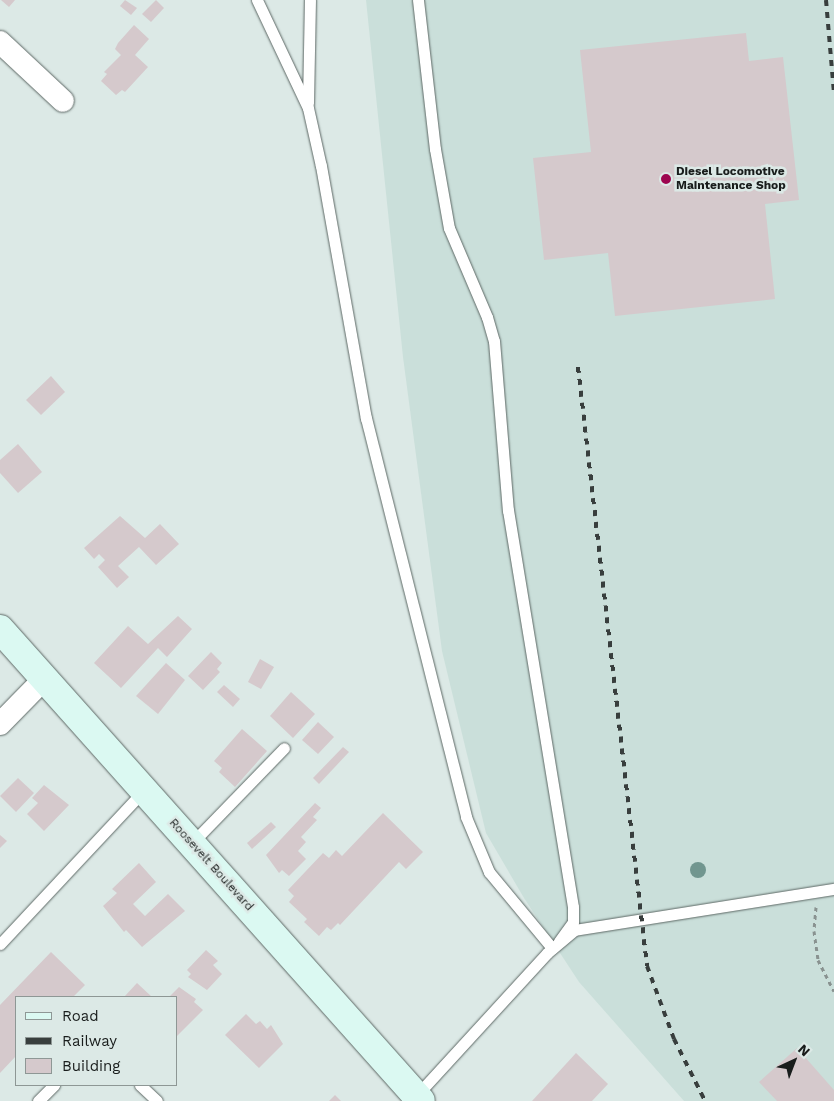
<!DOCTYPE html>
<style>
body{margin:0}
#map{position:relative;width:834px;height:1101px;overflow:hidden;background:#dce9e6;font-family:"Work Sans",sans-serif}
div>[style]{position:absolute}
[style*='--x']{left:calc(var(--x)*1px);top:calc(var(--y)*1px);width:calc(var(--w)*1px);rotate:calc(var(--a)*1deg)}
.built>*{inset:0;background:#cadfda}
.building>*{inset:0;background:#d5c9cc}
.path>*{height:3px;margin-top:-1.5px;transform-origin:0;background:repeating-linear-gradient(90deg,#899290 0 4px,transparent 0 8px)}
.roads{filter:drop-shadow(0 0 1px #5d6865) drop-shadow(0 0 1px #5d6865)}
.service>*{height:11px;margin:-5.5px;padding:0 5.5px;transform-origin:5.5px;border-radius:5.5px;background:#fff}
.minor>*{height:22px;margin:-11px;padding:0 11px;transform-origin:11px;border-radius:11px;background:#fff}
.secondary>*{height:28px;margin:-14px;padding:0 14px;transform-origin:14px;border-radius:14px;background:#dbf9f2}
.rail>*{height:4px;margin-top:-2px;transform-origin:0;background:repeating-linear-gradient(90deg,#383e3d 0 6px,transparent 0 12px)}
.trees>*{width:16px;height:16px;margin:-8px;border-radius:50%;background:#71968f}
.dots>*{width:14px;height:14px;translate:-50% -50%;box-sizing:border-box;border:2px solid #dce9e6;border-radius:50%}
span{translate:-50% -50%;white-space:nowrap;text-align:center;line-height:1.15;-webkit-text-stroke:5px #dce9e6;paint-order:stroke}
.poi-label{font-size:12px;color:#191d1c;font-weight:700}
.left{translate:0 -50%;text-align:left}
.street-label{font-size:12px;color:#191d1c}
.legend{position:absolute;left:15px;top:996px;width:162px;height:90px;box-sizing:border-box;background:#dce9e6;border:1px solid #8e9795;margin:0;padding:6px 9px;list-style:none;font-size:15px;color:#191d1c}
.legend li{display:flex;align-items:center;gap:10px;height:25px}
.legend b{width:25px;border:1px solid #8e9795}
.north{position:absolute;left:769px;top:1036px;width:50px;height:50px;-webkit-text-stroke:4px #dce9e6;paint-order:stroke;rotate:43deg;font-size:14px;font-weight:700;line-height:20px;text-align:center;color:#191d1c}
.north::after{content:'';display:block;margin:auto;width:18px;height:22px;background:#191d1c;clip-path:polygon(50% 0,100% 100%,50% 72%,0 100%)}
</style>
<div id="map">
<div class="built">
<div style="clip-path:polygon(366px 0,834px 0,834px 1101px,684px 1101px,579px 982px,524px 898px,486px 833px,442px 651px,403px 357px)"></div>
</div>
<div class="building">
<div style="clip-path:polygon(1px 0,15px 0,9px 7px)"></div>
<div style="clip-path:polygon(125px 0,137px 8px,131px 15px,120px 6px)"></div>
<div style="clip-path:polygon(156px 0,164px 8px,151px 22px,142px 14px)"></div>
<div style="clip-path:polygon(134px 25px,149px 39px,135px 55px,148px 67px,125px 92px,122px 90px,116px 95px,101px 81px,107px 74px,104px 72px,121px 55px,115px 49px,118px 43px)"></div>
<div style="clip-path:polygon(746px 33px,749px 61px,783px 57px,799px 200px,765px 204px,775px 299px,615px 316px,608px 253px,544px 260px,533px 158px,591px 152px,580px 50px)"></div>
<div style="clip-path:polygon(51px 376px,65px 392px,41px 415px,26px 400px)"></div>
<div style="clip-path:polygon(18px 444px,42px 472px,18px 493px,0 473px,0 460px)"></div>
<div style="clip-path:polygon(120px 516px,145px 538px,160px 524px,179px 544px,156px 565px,139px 547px,118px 566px,129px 577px,117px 588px,98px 567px,105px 560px,99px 554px,94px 559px,84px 548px)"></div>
<div style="clip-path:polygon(178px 616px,192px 629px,167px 657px,158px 648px,121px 688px,94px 663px,128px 626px,148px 644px)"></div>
<div style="clip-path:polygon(211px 652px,222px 663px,217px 669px,220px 672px,203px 690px,188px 676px)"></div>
<div style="clip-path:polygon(260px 659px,274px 667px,261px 689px,248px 682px)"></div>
<div style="clip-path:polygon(166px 663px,185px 680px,158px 714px,136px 696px)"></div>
<div style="clip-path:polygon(224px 685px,240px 699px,233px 707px,217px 692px)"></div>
<div style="clip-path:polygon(291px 692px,315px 714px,293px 738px,270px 716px)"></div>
<div style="clip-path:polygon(318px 722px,334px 737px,318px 754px,302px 740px)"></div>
<div style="clip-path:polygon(242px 729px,267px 751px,235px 787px,219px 772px,222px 768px,214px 761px)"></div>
<div style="clip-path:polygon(343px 747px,349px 752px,319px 784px,313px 778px)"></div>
<div style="clip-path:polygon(18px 778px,34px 793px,16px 812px,0 796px)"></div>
<div style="clip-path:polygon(44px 785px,69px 805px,44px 831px,27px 814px,38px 803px,32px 798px)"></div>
<div style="clip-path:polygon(315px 803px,321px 808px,313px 817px,317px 820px,301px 837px,306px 842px,298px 851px,306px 859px,289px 876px,282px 870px,279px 873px,266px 855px)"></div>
<div style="clip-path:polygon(383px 813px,423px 852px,406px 869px,399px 862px,340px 925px,338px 923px,331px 930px,327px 927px,319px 936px,304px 922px,307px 919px,289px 902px,294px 896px,288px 890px,323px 853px,329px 858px,336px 850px,342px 856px)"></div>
<div style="clip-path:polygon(271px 822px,276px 827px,252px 849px,247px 843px)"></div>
<div style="clip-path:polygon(0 835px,7px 841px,0 848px)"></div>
<div style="clip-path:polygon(139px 863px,156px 882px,133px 904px,145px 916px,168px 894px,185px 911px,142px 947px,126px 930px,124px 932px,103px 906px,117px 893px,112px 889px)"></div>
<div style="clip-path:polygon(206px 950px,218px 961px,213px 965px,222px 974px,207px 990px,188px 977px,191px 974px,187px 970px)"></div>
<div style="clip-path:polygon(51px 952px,85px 985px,73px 997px,16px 997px,16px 1056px,0 1073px,0 1005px)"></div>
<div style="clip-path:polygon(137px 983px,152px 997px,124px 997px)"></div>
<div style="clip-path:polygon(179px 987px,196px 999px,194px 1002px,203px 1010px,176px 1037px,176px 997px,169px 997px)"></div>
<div style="clip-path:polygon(246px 1014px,256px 1024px,260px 1021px,267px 1029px,271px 1025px,283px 1044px,259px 1068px,225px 1035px)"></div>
<div style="clip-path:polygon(797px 1048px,834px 1090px,834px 1101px,777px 1101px,759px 1082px)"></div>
<div style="clip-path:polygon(576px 1053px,608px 1084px,592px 1101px,532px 1101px)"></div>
<div style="clip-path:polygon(335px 1095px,341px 1101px,329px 1101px)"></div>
</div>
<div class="path">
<div style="--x:816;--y:907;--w:24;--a:95"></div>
<div style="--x:814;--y:931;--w:29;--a:82"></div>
<div style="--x:818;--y:960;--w:35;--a:63"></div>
</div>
<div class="roads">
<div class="service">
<div style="--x:257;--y:0;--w:119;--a:64.7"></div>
<div style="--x:308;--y:108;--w:59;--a:77.4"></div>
<div style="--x:321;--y:166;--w:256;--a:79.9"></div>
<div style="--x:366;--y:418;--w:411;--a:75.9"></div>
<div style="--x:466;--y:817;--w:60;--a:67.3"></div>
<div style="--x:489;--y:872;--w:99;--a:50.3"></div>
<div style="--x:418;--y:0;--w:150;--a:83.5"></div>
<div style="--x:435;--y:149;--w:80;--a:80"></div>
<div style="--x:449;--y:228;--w:97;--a:66.9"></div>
<div style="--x:487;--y:317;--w:25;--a:74"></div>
<div style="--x:494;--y:341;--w:170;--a:85.3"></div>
<div style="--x:508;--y:510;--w:402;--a:80.7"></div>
<div style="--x:573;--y:907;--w:15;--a:90"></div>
<div style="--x:573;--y:922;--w:24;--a:126"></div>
<div style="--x:308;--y:103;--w:103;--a:-88.9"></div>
<div style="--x:192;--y:843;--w:132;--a:-45.9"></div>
<div style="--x:0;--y:944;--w:211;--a:-46.9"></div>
<div style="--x:140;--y:1085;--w:23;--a:43"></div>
<div style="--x:416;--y:1096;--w:194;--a:-47.5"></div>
<div style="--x:547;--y:953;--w:35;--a:-40"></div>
<div style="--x:574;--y:930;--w:263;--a:-9"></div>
<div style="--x:38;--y:1101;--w:23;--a:-45"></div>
</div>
<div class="minor">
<div style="--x:0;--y:42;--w:86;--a:43.1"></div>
<div style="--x:0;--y:724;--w:64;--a:-45.6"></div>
</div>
<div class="secondary">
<div style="--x:0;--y:629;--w:632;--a:48.27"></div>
</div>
</div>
<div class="rail">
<div style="--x:826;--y:0;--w:94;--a:85.1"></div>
<div style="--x:578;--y:367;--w:603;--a:83.43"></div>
<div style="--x:647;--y:966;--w:78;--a:69.7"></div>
<div style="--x:674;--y:1039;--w:69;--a:63.4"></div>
</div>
<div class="trees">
<div style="left:698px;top:870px"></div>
</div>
<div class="dots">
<div style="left:666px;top:179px;background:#9d0650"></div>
</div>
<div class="poi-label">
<span class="left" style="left:676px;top:179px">Diesel Locomotive<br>Maintenance Shop</span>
</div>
<div class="street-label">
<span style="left:211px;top:865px;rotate:48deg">Roosevelt Boulevard</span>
</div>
<ul class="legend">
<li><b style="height:6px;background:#dbf9f2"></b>Road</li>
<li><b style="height:6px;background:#383e3d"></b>Railway</li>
<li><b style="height:14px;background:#d5c9cc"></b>Building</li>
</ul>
<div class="north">N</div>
</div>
